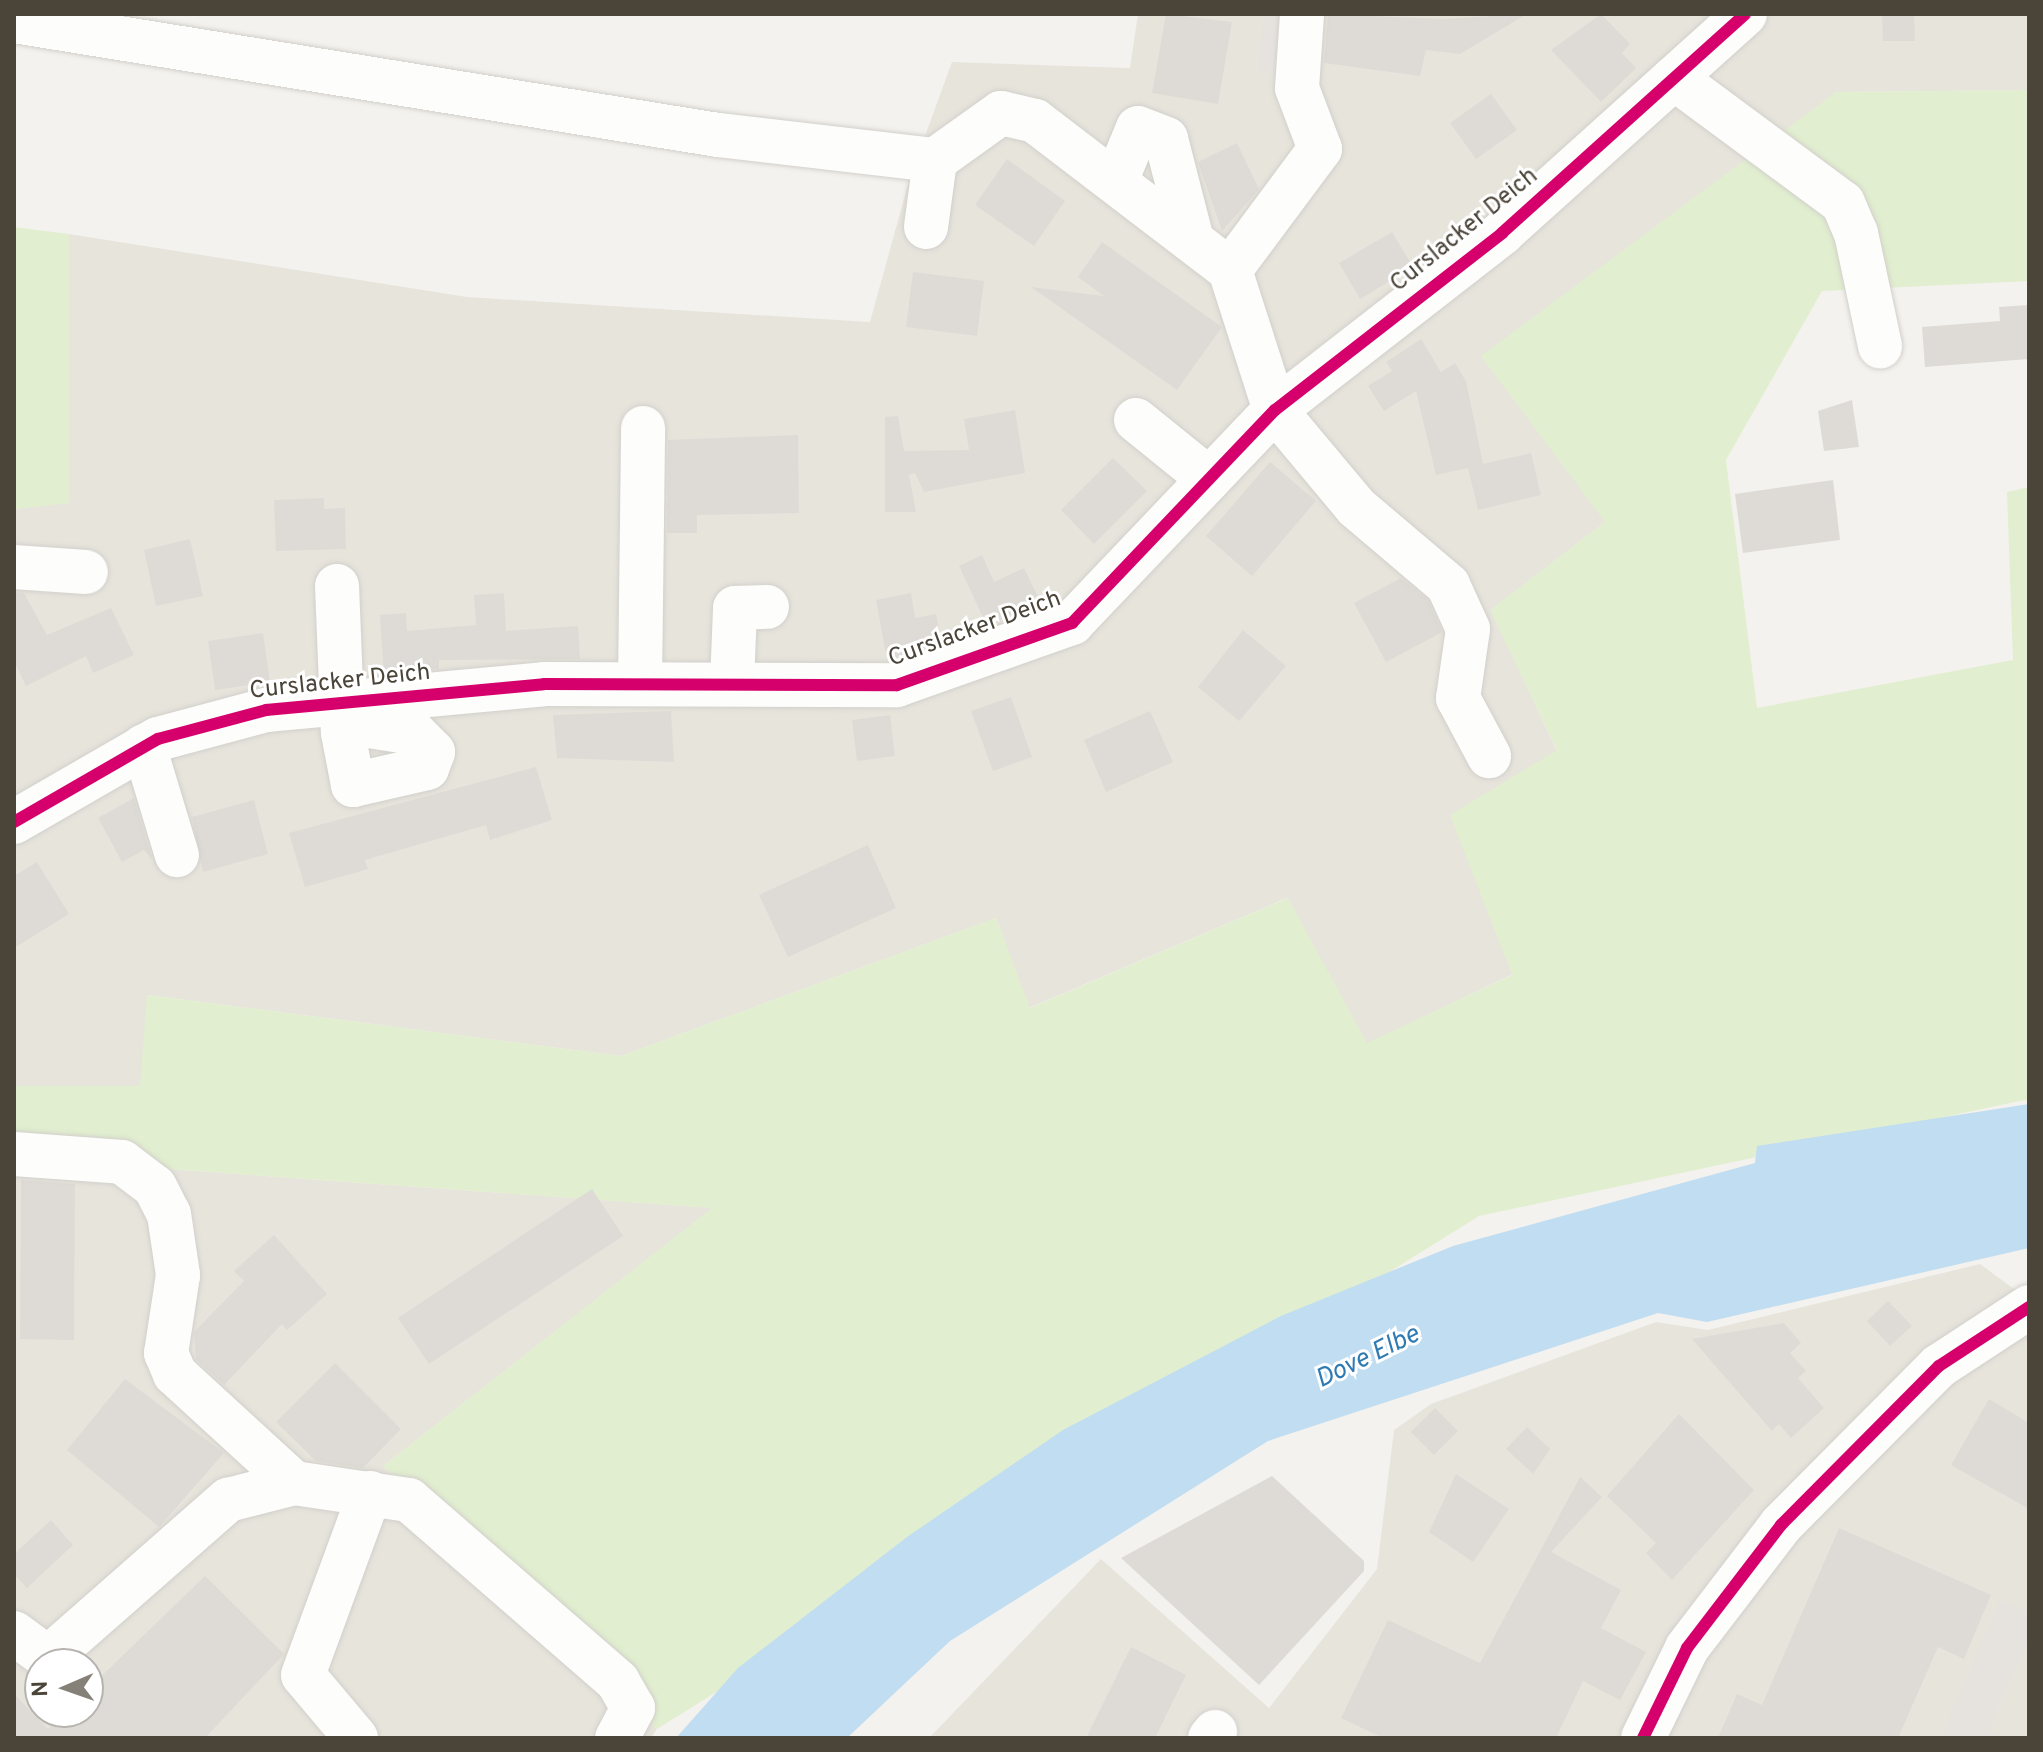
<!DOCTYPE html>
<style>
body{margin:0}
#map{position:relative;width:2043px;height:1752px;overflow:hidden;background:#f4f2ee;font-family:Overpass,sans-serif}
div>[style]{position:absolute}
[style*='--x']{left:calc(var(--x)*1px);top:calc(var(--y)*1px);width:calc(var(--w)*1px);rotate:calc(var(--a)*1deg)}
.residential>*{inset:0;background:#e7e4dc}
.green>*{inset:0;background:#e1eecf}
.parking>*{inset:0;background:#e6e3df}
.water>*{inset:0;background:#c0ddf1}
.building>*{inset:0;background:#dedbd6}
.roads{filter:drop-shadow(0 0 2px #d2d0cb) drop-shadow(0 0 2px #d2d0cb)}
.minor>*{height:44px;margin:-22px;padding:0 22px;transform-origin:22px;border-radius:22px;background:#fdfdfc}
.cycleway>*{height:12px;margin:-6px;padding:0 6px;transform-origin:6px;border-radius:6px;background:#d6006c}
span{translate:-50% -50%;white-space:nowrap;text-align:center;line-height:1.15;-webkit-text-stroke:6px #fff;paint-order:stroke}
.street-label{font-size:24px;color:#4b4439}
.water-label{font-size:26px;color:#2e7ab2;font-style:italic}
.frame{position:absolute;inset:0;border:16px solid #4b4439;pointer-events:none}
.north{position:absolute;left:24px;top:1648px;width:80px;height:80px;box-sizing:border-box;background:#fff;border:2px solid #b7b4b0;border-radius:50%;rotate:268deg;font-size:22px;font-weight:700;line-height:32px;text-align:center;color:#4b4439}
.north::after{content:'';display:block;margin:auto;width:28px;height:36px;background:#868178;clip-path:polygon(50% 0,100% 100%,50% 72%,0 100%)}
</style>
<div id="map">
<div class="residential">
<div style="clip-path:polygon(1138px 14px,2029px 14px,2029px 90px,1835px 92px,1605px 522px,1491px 610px,1557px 751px,1451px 815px,1513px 974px,1367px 1044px,1287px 898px,1029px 1008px,996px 918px,621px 1056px,148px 995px,141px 1086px,14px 1086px,14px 509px,69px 502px,69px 234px,467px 297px,870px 322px,910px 177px,952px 62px,1130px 68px)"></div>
<div style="clip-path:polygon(evenodd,14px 1158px,713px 1208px,383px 1466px,657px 1729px,651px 1738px,14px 1738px,14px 1158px,40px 1664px,88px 1664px,88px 1712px,40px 1712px,40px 1664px)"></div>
<div style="clip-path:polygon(1980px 1264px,2029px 1300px,2029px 1738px,929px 1738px,1101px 1559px,1269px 1708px,1377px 1569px,1394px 1430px,1431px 1404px,1656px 1322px,1708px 1330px)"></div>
</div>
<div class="green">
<div style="clip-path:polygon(2029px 90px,2029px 281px,1822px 291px,1726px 460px,1757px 708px,2013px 660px,2007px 492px,2029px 487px,2029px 1099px,1479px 1216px,657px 1729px,383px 1466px,712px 1208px,14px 1158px,14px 1086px,140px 1086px,147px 995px,621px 1056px,996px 918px,1030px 1008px,1288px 898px,1367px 1043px,1512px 975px,1450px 815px,1557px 750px,1490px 610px,1605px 522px,1481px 356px,1836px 92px)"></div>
<div style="clip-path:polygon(14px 227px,69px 234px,69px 503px,14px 509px)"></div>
</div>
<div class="parking">
<div style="clip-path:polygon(1264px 14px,1280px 14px,1273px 74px,1257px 72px)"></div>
<div style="clip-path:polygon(2000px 1600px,2029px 1613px,2029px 1638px,1989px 1729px,2009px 1738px,1940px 1738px)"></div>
</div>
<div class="water">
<div style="clip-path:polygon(2029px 1104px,2029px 1248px,1707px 1322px,1658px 1313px,1268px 1441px,950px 1641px,847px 1738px,676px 1738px,738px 1668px,907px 1537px,1063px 1430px,1281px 1316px,1453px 1246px,1755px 1163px,1757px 1146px)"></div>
</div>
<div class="building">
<div style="clip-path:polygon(1166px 14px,1232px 22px,1218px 104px,1152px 93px)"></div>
<div style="clip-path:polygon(1328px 14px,1444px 19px,1527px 14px,1460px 54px,1426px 50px,1420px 76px,1324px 63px)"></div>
<div style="clip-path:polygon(1601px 14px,1630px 44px,1622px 53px,1636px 68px,1601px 102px,1551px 50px)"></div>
<div style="clip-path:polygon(1882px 14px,1914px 14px,1915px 41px,1883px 41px)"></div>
<div style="clip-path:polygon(1491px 94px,1517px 130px,1476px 159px,1450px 123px)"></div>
<div style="clip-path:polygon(1237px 143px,1259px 189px,1222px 231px,1198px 162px)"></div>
<div style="clip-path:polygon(1007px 159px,1065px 201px,1034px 246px,975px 205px)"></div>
<div style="clip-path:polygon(1392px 232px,1413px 267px,1360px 299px,1339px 263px)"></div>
<div style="clip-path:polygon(1102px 242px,1222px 327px,1177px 390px,1031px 287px,1104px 296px,1078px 277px)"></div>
<div style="clip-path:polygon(913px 272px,984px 281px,977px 336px,906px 327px)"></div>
<div style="clip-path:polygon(2029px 305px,2029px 359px,1925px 367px,1922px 327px,2000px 321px,1999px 307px)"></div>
<div style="clip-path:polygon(1421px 339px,1441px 372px,1455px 363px,1466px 381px,1483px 464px,1531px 453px,1541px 495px,1478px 510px,1468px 468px,1436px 475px,1416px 391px,1384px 411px,1368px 386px,1392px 371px,1386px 362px)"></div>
<div style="clip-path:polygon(1852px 400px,1859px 447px,1824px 451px,1818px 411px)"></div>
<div style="clip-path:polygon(1015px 410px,1025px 473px,924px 492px,915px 473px,909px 475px,916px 512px,885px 512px,885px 417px,898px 416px,904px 451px,969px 450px,964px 419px)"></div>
<div style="clip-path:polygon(798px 435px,799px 513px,697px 515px,697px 533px,667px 533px,668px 440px)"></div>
<div style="clip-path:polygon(1113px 458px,1147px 491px,1094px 544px,1061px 510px)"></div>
<div style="clip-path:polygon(1270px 462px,1316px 501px,1252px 576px,1206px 536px)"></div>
<div style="clip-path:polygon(1833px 480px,1840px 540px,1743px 553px,1735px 494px)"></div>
<div style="clip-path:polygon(324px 498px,324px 509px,345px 508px,346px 549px,276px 551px,274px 500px)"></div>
<div style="clip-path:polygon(190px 539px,203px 596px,156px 606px,144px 550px)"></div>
<div style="clip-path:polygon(982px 555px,994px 582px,1024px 568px,1040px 601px,987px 626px,959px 566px)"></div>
<div style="clip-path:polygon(1401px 578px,1428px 600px,1442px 632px,1386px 662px,1354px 603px)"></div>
<div style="clip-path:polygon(14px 592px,24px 593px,47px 635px,111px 608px,134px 655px,93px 673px,86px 656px,26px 686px,14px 661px)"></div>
<div style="clip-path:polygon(504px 593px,506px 631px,578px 626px,580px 659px,439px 660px,439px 669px,384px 674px,380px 615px,406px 613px,407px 631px,476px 625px,474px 595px)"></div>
<div style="clip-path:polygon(911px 593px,915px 618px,936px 614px,942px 643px,887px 660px,876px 600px)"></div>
<div style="clip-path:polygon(1243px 630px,1286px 666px,1239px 721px,1198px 687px)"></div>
<div style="clip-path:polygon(263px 633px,270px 682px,215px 690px,208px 641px)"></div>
<div style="clip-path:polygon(1011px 697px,1032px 757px,993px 771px,971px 711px)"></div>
<div style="clip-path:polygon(671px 711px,674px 762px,557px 758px,553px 715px)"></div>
<div style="clip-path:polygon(1150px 711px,1173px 762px,1106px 792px,1084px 740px)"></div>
<div style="clip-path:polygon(890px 715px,895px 756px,857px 761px,852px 720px)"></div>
<div style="clip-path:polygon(536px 767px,552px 820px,490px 840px,486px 825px,365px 860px,368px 869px,305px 887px,289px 833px)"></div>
<div style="clip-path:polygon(134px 798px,152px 859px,144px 850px,122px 862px,98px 818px)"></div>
<div style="clip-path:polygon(254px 800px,268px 854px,203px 872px,192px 817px)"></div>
<div style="clip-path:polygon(868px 845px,896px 908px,788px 957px,759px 895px)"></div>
<div style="clip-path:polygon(37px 862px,69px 914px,14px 948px,14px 876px)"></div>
<div style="clip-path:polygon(21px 1180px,75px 1184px,74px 1340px,20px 1339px)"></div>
<div style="clip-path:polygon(592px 1189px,623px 1236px,429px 1364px,398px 1318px)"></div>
<div style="clip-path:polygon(274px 1235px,327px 1294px,287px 1330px,282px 1324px,224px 1385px,196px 1359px,194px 1332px,244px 1281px,234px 1271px)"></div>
<div style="clip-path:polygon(1888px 1301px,1912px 1326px,1890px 1346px,1867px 1321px)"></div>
<div style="clip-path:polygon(1784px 1323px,1801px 1343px,1790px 1353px,1806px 1371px,1798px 1378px,1824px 1408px,1791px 1438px,1779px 1424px,1772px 1431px,1692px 1339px)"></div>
<div style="clip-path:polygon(335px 1363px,401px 1429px,363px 1468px,316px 1461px,276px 1422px)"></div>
<div style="clip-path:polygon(125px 1379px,224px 1453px,159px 1527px,67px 1450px)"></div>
<div style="clip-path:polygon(1989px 1399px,2029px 1423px,2029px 1509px,1951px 1465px)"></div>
<div style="clip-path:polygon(1435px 1408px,1458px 1431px,1434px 1455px,1411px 1432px)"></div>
<div style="clip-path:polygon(1679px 1414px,1754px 1490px,1672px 1580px,1646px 1553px,1656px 1543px,1607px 1496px)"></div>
<div style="clip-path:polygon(1527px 1427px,1550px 1449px,1533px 1474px,1506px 1449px)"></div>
<div style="clip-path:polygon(1456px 1474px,1509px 1509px,1473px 1562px,1429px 1532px)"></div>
<div style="clip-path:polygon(1272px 1476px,1364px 1561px,1364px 1571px,1259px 1685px,1121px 1558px)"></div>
<div style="clip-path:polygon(1580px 1477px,1602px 1497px,1551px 1552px,1621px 1590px,1601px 1628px,1646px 1652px,1620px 1700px,1583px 1681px,1556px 1738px,1383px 1738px,1341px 1718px,1388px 1620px,1480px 1663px)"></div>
<div style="clip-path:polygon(51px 1520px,73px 1545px,27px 1588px,14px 1574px,14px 1554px)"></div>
<div style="clip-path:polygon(1839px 1528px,1991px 1595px,1964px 1659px,1938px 1647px,1898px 1738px,1718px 1738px,1737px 1694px,1762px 1705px)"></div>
<div style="clip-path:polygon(205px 1576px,284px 1654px,205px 1738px,14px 1738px,14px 1694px,48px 1729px,65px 1712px,88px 1712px,88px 1689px)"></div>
<div style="clip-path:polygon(1131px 1647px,1186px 1675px,1155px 1738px,1086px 1738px)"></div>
</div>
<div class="roads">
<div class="minor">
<div style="--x:14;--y:21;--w:713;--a:9.2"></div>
<div style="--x:718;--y:135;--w:218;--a:6.6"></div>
<div style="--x:1674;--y:78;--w:210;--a:36.5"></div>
<div style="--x:1843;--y:203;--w:33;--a:67"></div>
<div style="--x:1856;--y:233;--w:116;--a:78"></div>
<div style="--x:1116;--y:181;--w:57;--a:-67.5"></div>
<div style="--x:1138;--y:128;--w:30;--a:21"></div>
<div style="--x:1166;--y:139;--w:104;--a:75.6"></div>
<div style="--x:926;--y:227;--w:68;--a:-82.3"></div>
<div style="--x:935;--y:160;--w:81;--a:-35.5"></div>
<div style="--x:1001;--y:113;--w:35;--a:13"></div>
<div style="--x:1035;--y:121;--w:245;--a:37.4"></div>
<div style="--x:1230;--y:270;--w:147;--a:72.2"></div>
<div style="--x:1275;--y:410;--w:126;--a:50.1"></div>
<div style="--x:1356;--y:507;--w:121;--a:40.3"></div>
<div style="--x:1448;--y:585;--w:48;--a:65.6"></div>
<div style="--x:1468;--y:629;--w:70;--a:98.2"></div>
<div style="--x:1458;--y:698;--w:66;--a:61.9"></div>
<div style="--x:1230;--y:270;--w:151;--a:-53.4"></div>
<div style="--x:1320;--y:149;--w:65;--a:-110.7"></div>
<div style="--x:1297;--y:88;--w:74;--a:-86.1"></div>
<div style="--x:1136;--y:420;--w:94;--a:38.9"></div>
<div style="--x:14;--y:567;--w:72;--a:4"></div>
<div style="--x:337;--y:586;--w:147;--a:87.7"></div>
<div style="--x:343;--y:733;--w:53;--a:79.1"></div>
<div style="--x:353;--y:785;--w:76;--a:-12.9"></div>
<div style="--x:427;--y:768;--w:17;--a:-69"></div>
<div style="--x:433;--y:752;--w:27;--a:-135"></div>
<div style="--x:414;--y:733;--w:72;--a:-171.2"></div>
<div style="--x:640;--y:684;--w:256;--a:-89.3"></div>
<div style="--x:732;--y:684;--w:76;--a:-87.7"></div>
<div style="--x:735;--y:608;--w:32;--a:-2"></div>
<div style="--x:144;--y:746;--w:114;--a:73.2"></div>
<div style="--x:14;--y:822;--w:166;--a:-30"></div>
<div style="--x:158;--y:739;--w:112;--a:-15"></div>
<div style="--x:266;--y:710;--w:279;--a:-5.3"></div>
<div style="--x:544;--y:684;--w:353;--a:0.2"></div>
<div style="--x:897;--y:685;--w:186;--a:-19.5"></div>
<div style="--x:1072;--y:623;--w:294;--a:-46.4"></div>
<div style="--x:1275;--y:410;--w:288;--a:-37.9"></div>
<div style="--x:1502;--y:233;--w:327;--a:-42"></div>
<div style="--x:14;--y:1154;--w:108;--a:4.2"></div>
<div style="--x:122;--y:1162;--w:41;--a:37.1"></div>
<div style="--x:155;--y:1187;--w:30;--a:63"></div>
<div style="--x:169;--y:1214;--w:62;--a:81.6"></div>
<div style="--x:178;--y:1275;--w:79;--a:98.7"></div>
<div style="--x:166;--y:1353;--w:23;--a:67"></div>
<div style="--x:175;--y:1374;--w:161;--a:42.5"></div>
<div style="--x:14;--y:1633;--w:42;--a:36.3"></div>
<div style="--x:48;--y:1658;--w:240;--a:-41.3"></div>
<div style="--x:228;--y:1500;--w:68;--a:-14.4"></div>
<div style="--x:294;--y:1483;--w:116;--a:8.4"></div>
<div style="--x:409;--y:1500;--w:277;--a:41"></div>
<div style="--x:618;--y:1682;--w:30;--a:60"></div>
<div style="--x:633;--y:1708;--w:34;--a:118"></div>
<div style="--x:356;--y:1738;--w:82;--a:-130.1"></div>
<div style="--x:303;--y:1675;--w:194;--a:-69.8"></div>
<div style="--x:1210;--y:1738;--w:8;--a:-50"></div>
<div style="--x:1643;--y:1738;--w:100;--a:-63.9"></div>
<div style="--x:1687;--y:1648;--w:155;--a:-52.6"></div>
<div style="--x:1781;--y:1525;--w:224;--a:-45.2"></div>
<div style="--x:1939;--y:1366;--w:108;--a:-33.2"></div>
</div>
</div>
<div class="cycleway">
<div style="--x:14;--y:822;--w:166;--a:-30"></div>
<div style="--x:158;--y:739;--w:112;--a:-15"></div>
<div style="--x:266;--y:710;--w:279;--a:-5.3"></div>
<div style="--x:544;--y:684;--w:353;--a:0.2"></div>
<div style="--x:897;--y:685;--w:186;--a:-19.5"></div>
<div style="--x:1072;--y:623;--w:294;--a:-46.4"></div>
<div style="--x:1275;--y:410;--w:288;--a:-37.9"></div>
<div style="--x:1502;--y:233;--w:327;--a:-42"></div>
<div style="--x:1643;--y:1738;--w:100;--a:-63.9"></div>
<div style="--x:1687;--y:1648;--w:155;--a:-52.6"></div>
<div style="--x:1781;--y:1525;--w:224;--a:-45.2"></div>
<div style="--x:1939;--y:1366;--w:108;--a:-33.2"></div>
</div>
<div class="street-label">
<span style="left:1465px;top:231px;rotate:-39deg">Curslacker Deich</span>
<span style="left:975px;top:630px;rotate:-20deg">Curslacker Deich</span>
<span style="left:340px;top:683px;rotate:-6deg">Curslacker Deich</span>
</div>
<div class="water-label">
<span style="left:1368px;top:1358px;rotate:-26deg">Dove Elbe</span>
</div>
<div class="frame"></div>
<div class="north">N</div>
</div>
